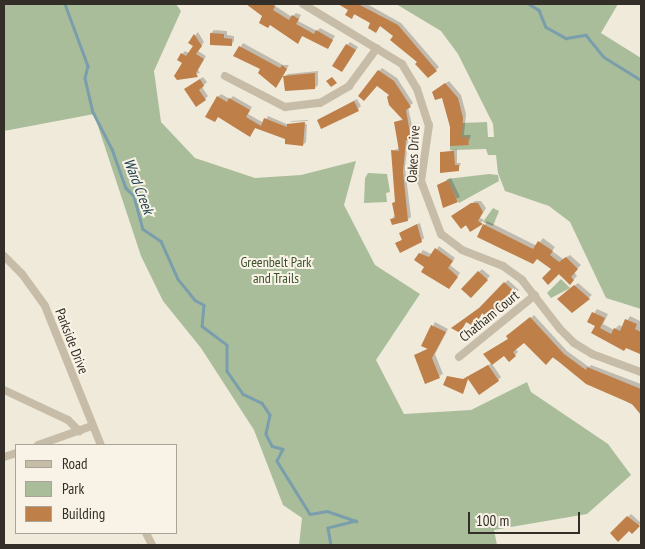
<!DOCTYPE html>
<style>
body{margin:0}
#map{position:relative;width:645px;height:549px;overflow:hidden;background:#f0eada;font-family:"PT Sans Narrow",sans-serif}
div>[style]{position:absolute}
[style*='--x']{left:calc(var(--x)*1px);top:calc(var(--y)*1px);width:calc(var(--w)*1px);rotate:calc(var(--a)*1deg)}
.green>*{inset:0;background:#aabd9b}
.shadow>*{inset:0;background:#0003}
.stream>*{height:2.5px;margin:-1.25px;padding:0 1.25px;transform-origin:1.25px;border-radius:1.25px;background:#7a9eab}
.building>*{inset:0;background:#be7f49}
.minor>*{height:8px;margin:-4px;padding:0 4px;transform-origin:4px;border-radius:4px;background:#c7bca7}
span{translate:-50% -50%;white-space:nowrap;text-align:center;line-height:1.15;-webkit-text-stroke:4px #f8f3e6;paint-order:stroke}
.street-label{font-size:14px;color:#332e27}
.park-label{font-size:14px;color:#3b502c}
.water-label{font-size:15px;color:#1f4352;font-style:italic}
.frame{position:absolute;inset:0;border:5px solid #332e27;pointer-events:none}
.legend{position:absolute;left:15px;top:444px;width:162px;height:90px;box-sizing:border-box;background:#f8f3e6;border:1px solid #a9a49a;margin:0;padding:6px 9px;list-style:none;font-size:15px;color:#332e27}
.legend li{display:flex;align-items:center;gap:10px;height:25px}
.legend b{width:25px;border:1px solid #a9a49a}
.scale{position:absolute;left:468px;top:512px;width:112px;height:22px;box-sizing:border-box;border:2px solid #332e27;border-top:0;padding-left:6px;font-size:15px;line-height:18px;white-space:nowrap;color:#332e27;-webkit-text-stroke:4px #f8f3e6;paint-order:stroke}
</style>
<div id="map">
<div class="green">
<div style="clip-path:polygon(4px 4px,176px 4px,181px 11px,154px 71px,161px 122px,195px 158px,255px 178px,301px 175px,356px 161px,344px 205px,375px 265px,420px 294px,376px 360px,404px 414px,471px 410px,527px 382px,531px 392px,608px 444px,631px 475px,587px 514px,494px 530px,497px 545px,299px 545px,302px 518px,283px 505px,254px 430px,201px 348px,163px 301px,141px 256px,94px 114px,4px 131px)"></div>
<div style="clip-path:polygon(396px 4px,618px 4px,601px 33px,641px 58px,641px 309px,606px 298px,570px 222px,549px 206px,505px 191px,498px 173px,496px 155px,488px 155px,486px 149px,450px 150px,450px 145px,469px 145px,468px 138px,462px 137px,461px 123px,487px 122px,488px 137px,494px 137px,493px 124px,458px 54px,441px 31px)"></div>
<div style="clip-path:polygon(368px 173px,387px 174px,390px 192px,386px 193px,387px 202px,364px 203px,365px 178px)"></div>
<div style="clip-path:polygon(489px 174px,498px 175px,499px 181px,459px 203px,447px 179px)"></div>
<div style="clip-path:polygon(493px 208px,499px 211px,493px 226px,483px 222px)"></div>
<div style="clip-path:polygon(561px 279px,570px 288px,551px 298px,547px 293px)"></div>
</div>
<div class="shadow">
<div style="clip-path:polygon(248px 4px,276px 4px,275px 6px,292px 17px,296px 13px,301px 15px,298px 21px,317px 31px,320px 28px,335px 36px,328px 47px,303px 35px,298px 42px)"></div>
<div style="clip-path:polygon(340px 4px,367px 4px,401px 23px,439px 67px,429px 76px,395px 36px,381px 25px,376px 31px,372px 23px,355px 14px,352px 17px,350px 9px)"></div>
<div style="clip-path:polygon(214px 30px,227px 31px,227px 35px,234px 36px,234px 41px,231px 45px,211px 33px)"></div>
<div style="clip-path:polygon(198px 32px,204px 42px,198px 51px,206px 56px,198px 70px,200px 73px,177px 78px,184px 63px,178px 59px,185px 51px,189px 53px,194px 45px,190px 42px)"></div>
<div style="clip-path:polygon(350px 42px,358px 47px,345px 67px,347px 45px)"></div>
<div style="clip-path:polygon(243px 43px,283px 65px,289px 65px,276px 87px,270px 83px,272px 80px,262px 68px,235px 56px)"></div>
<div style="clip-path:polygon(382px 68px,397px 78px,413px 103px,408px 107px,414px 135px,408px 139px,405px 168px,411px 217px,407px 220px,392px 219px,395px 215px,393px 203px,396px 201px,392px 151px,400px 148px,395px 122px,403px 119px,379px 71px)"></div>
<div style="clip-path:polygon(318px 71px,318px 85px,315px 88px,284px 77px,288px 74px)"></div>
<div style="clip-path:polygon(203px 77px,207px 82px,202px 87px,208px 96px,205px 99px,189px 86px)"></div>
<div style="clip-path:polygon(449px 81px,461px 95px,466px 114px,464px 135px,471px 135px,468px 144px,451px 126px,443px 97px,433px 92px)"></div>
<div style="clip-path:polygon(221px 94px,230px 99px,233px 96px,252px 107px,248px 114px,264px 123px,268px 116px,289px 125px,307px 124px,306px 142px,303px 145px,256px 127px,250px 135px,218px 97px)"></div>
<div style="clip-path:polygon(357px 99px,361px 106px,358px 109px,318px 120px)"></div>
<div style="clip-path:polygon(308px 120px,308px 121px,290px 122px,292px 121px)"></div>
<div style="clip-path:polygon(457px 149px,457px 163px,461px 163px,458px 170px,441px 153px)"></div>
<div style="clip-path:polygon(451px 178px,460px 197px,444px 206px,438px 185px)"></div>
<div style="clip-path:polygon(475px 201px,481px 201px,486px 208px,480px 218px,484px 220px,471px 230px,453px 216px)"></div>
<div style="clip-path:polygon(487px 221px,537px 246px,543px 238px,555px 247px,552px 251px,563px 259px,570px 255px,581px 265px,574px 272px,577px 276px,570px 283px,537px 258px,479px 236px)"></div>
<div style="clip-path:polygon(420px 223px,424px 238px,421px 241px,396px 243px,403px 239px,400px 234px,403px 231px)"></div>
<div style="clip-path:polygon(439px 246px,455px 258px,450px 265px,460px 273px,452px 284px,416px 260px,423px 250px,433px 255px)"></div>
<div style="clip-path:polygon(482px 269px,490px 276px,470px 297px,462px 289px)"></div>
<div style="clip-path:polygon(508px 280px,519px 290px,516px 293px,487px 316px,483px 312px,475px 325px,467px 321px,460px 332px,453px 328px,483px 305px)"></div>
<div style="clip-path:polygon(578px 283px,592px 295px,572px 311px,561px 296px)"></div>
<div style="clip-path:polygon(597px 309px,608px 314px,603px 324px,614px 330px,619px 325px,623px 327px,630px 316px,640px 321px,641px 353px,627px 347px,624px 350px,589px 321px)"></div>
<div style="clip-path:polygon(534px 315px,567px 351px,589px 367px,591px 365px,641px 384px,641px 410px,524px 341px,515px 348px,518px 352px,515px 355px,505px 354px,492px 364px,501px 377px,498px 380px,449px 375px,467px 377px,492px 363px,485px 354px,509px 338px)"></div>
<div style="clip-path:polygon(435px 322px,448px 329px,435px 354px,443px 374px,425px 383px,415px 355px,428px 348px,423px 346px)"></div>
<div style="clip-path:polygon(631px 514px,641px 523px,632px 532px,629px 529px,612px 533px)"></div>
</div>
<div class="stream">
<div style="--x:65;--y:4;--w:66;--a:69.6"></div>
<div style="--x:88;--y:66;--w:12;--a:104"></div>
<div style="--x:85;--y:78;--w:35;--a:77"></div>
<div style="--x:93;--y:112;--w:42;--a:62.8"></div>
<div style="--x:112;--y:149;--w:41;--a:70.3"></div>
<div style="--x:126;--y:188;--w:11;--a:45"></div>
<div style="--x:134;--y:196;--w:34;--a:75"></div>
<div style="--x:143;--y:229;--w:22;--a:34"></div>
<div style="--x:161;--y:241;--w:42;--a:65.9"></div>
<div style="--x:178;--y:279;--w:27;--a:51"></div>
<div style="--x:195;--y:300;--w:10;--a:29"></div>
<div style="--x:204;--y:305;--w:21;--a:95"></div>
<div style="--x:202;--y:326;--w:31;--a:37"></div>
<div style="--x:227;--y:345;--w:26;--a:90"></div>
<div style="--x:227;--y:371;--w:28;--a:55"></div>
<div style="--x:243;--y:394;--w:21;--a:25"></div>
<div style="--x:262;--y:403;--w:14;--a:56"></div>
<div style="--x:270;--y:415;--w:19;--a:102"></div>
<div style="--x:266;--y:434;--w:13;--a:63"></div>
<div style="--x:272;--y:446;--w:11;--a:15"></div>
<div style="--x:283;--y:449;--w:13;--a:117"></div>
<div style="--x:277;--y:461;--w:62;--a:58.1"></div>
<div style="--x:310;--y:514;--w:17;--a:-10"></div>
<div style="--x:327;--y:511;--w:31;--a:19"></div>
<div style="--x:356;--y:521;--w:29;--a:166"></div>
<div style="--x:328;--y:528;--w:17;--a:80"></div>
<div style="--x:529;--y:4;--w:12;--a:31"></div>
<div style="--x:539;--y:10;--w:18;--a:68"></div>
<div style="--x:546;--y:27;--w:23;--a:29"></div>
<div style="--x:566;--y:38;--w:20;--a:-9"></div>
<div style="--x:586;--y:35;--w:28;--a:51"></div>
<div style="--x:604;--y:57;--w:44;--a:31.9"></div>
</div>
<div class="building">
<div style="clip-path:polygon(246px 4px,271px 4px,275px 6px,273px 10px,289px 20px,292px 15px,299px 19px,296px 24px,314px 34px,316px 30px,333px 40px,328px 49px,302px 36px,298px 44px,270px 25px,268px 28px,259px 23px,262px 16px)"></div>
<div style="clip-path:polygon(338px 4px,358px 4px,398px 25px,437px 71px,428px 78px,415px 64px,417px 62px,390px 40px,393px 36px,380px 26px,376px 33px,368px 28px,370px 23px,354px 14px,352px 19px,345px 15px,348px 10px)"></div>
<div style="clip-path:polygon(210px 33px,224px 34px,224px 38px,232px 39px,232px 46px,210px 45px)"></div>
<div style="clip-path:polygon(194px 34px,202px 46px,196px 54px,204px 59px,196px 73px,198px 77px,177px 80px,174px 76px,182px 63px,177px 60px,181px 53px,186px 56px,193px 46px,188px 43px)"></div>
<div style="clip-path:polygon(346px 44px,356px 50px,342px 72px,332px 66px)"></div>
<div style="clip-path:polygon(239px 46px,280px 68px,282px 65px,287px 69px,276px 88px,258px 73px,260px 69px,233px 56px)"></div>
<div style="clip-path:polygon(378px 70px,394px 81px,411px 107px,406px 110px,411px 139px,406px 140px,403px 172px,408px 221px,392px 225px,390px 219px,395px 218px,392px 203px,395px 202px,391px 150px,399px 151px,394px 122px,403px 120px,389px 105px,387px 97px,389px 95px,377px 86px,364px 101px,358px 96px)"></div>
<div style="clip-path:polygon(315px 73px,315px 89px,285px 91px,283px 76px)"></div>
<div style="clip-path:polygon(332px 77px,337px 83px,331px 87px,326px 81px)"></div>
<div style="clip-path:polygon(200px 79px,204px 86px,199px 90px,206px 100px,196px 107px,184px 89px)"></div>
<div style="clip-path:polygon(445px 83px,458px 98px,463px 118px,462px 137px,468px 137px,469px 145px,450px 146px,450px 127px,442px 98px,435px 100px,432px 92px)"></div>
<div style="clip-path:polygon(217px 96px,227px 102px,229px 98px,250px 110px,246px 117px,261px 126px,264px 118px,287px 127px,287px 124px,305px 122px,303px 146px,285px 144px,285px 139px,255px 128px,250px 137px,218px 117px,215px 122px,205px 117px)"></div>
<div style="clip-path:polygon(354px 101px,359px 111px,321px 129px,317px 120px)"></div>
<div style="clip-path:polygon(454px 151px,455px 165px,459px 165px,459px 171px,440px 173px,440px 152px)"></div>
<div style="clip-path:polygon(448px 180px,458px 202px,443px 208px,437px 185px)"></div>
<div style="clip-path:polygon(471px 203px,478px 203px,483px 212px,478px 221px,483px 224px,470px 232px,466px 225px,461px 229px,451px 216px)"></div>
<div style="clip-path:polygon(417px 224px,422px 242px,400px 253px,395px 243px,402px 240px,399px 233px)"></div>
<div style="clip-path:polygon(483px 224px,533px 249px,538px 241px,553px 251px,550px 255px,559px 262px,566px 257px,578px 269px,571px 277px,574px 280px,570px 285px,559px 274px,548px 285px,542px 278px,551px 269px,537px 259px,533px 264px,477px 237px)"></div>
<div style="clip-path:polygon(435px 248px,453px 261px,448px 268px,458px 277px,449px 289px,421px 272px,424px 267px,414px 260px,419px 253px,429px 257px)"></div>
<div style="clip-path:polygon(478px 271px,488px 280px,471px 298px,461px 289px)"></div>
<div style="clip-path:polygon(504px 282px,517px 294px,487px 318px,482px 313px,475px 327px,466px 322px,460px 333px,451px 328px,479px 308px)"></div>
<div style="clip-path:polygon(574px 285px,590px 299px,572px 313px,557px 299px)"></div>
<div style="clip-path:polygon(592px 312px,605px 318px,600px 328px,611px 334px,614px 328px,620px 331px,625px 319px,637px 324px,635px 329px,641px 332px,640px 354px,626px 348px,624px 351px,591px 333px,595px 326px,587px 322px)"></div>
<div style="clip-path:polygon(530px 317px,564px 354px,586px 370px,587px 367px,641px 389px,641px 415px,632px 404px,586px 384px,553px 357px,546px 365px,524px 343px,513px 352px,516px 356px,509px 362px,504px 356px,492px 365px,483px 354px,508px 339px,506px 336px)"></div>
<div style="clip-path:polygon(431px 325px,446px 332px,432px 358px,440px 378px,425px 384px,414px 355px,428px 349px,421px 346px)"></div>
<div style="clip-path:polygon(488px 365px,499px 381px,479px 395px,468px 379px,463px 394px,443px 385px,447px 376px,463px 379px)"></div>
<div style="clip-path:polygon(627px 516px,640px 526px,632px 534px,629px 531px,618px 542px,610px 533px)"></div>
</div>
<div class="minor">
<div style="--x:303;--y:4;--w:116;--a:31.2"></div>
<div style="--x:402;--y:64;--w:29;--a:59"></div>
<div style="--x:417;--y:89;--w:38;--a:72"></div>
<div style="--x:429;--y:125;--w:57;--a:98.1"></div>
<div style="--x:421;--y:181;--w:57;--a:69.3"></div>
<div style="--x:441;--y:234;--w:26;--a:37"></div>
<div style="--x:462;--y:250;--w:44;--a:21.3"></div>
<div style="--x:503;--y:266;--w:24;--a:36"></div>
<div style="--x:522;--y:280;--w:62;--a:52.2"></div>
<div style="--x:560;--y:329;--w:20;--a:45"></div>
<div style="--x:574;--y:343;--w:21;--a:31"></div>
<div style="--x:592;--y:354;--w:52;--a:20.2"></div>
<div style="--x:225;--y:76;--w:68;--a:27.3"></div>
<div style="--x:285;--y:107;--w:35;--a:-7"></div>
<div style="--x:320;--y:103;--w:34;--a:-30"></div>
<div style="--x:349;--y:86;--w:47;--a:-53.6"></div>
<div style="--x:4;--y:256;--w:25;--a:45"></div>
<div style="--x:22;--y:274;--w:39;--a:54"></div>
<div style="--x:45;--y:306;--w:150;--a:68.1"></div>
<div style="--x:459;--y:357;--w:98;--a:-39.2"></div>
<div style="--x:4;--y:390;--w:71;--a:25.1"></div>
<div style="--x:68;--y:420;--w:16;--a:45"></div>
<div style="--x:38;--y:445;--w:57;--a:-19.4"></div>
<div style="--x:4;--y:457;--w:13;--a:-18"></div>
<div style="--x:146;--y:533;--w:13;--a:63"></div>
</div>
<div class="street-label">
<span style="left:413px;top:154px;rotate:-87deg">Oakes Drive</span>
<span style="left:489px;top:316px;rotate:-39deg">Chatham Court</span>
<span style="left:72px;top:341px;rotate:69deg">Parkside Drive</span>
</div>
<div class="park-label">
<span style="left:276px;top:270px">Greenbelt Park<br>and Trails</span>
</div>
<div class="water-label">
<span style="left:139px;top:186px;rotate:69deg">Ward Creek</span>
</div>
<div class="frame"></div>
<ul class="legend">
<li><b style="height:6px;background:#c7bca7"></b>Road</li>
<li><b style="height:14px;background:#aabd9b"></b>Park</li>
<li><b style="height:14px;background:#be7f49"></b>Building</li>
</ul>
<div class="scale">100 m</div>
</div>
